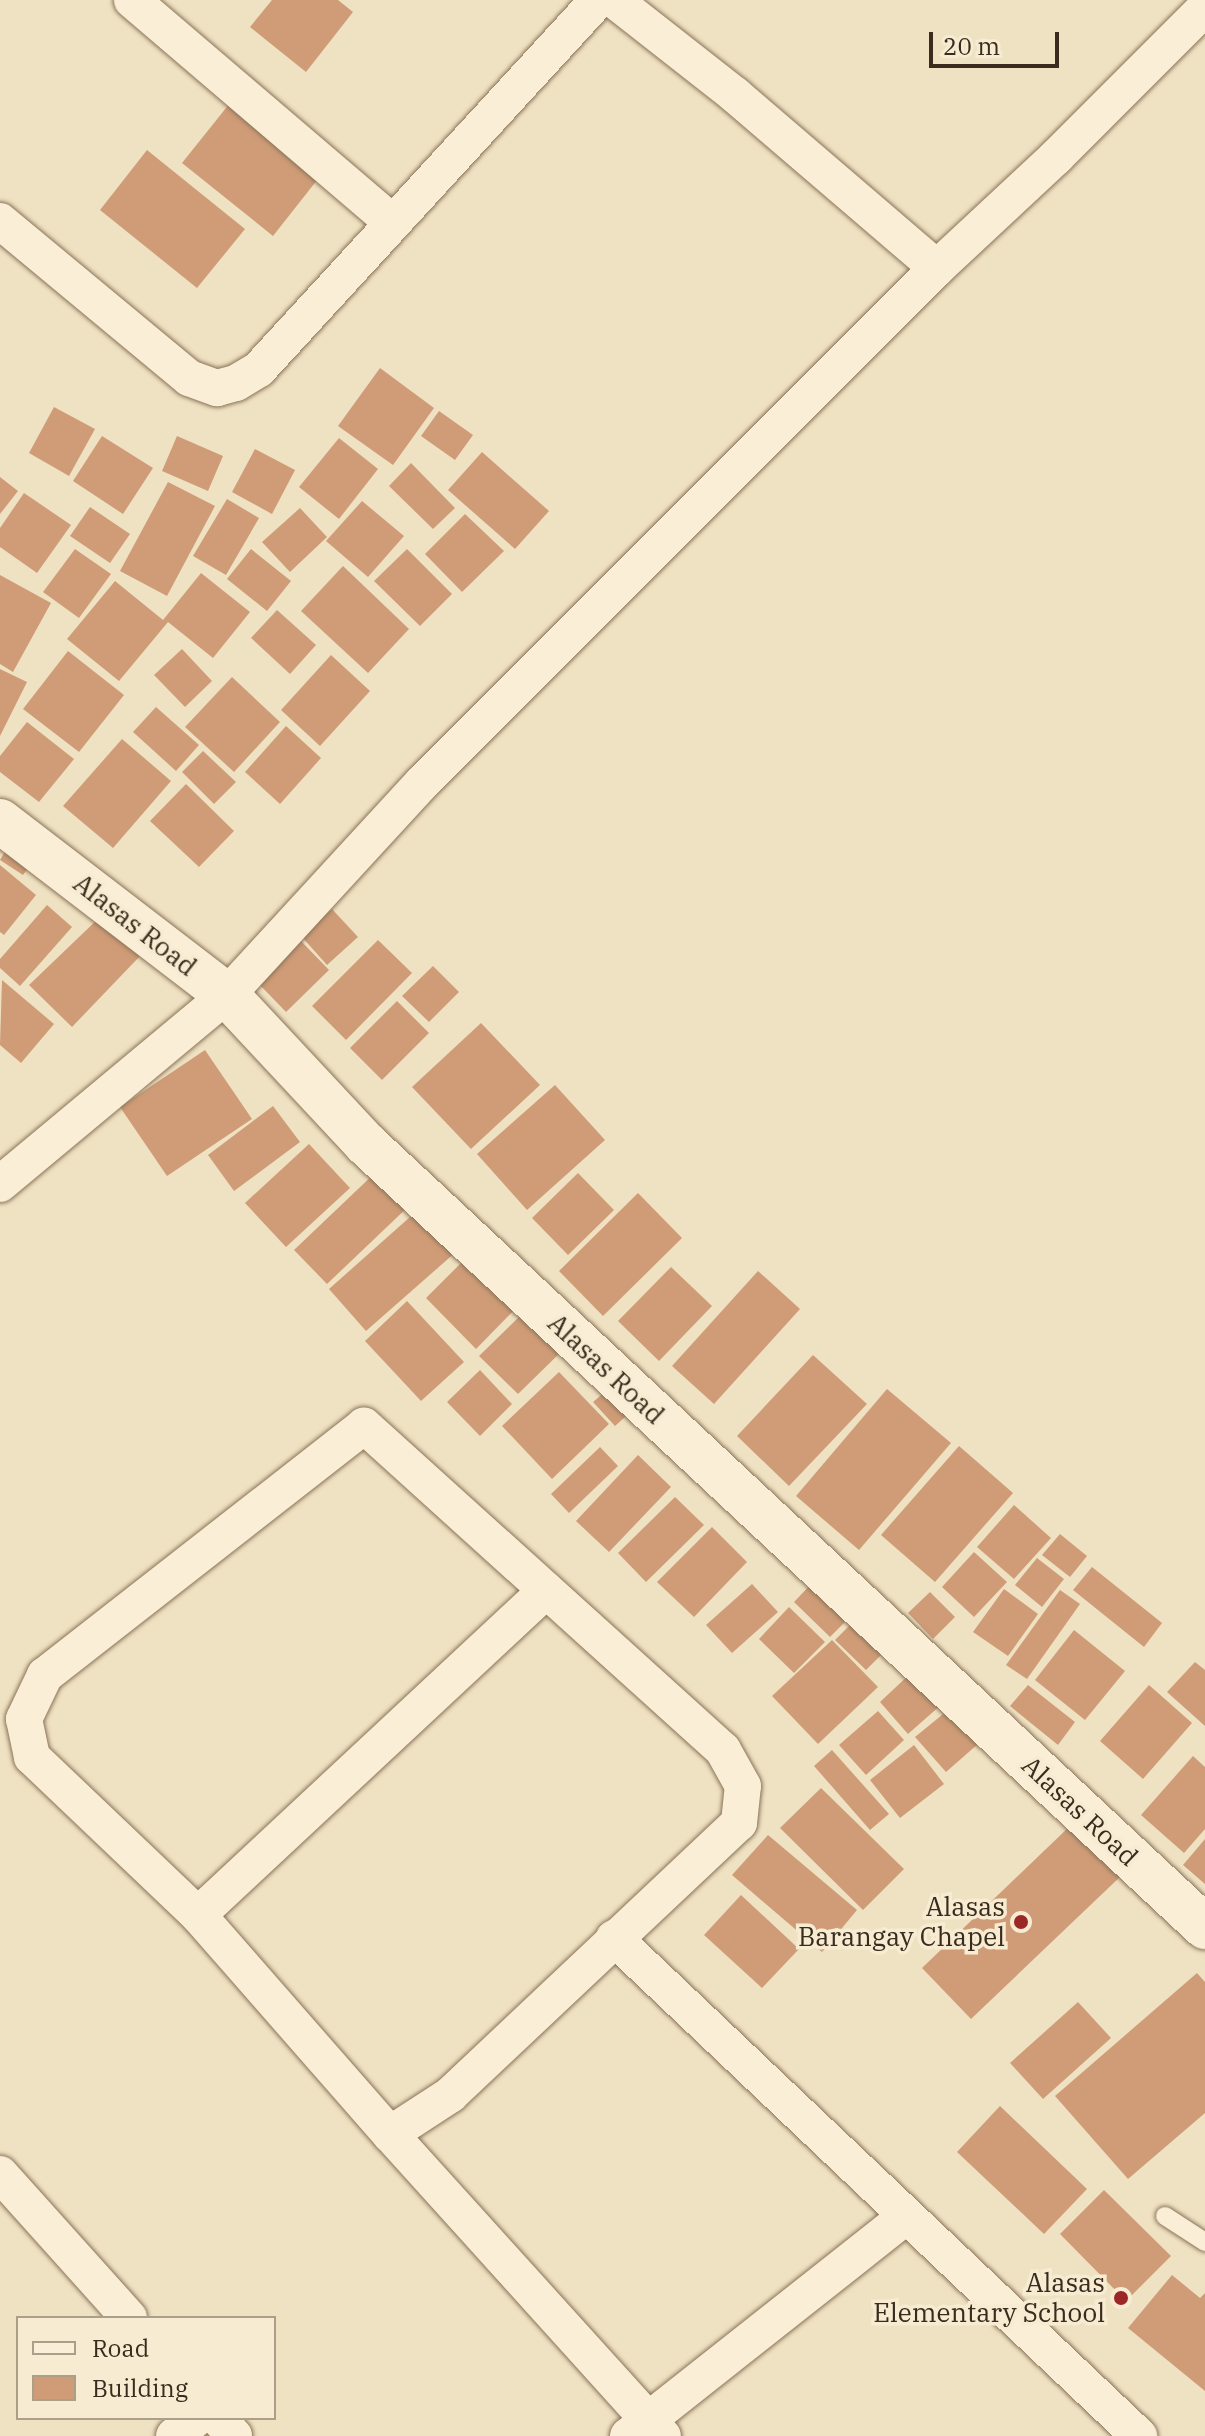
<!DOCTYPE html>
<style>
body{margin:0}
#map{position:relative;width:1205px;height:2436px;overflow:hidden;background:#efe2c2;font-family:"IBM Plex Serif",serif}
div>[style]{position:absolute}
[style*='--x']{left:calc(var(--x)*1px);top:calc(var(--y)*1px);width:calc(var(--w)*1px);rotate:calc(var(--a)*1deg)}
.building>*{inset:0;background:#cf9c77}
.roads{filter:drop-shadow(0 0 2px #8a7359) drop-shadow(0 0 2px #8a7359)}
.service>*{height:18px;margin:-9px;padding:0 9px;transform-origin:9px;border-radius:9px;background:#faefd6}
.minor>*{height:36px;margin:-18px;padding:0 18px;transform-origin:18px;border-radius:18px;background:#faefd6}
.tertiary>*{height:44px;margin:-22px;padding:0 22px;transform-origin:22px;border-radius:22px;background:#faefd6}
.dots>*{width:22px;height:22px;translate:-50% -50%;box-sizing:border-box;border:4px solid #f7ecd2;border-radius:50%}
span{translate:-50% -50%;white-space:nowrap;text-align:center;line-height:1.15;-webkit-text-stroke:7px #f7ecd2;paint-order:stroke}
.street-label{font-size:26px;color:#392b1d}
.poi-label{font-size:26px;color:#392b1d}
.right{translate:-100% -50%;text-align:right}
.legend{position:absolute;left:16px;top:2316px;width:260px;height:104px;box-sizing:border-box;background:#f7ecd2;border:2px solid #ab9f8a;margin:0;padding:10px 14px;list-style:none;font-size:24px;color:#392b1d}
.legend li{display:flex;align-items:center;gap:16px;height:40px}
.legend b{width:40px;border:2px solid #ab9f8a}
.scale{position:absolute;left:929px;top:32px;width:130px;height:36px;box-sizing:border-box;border:4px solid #392b1d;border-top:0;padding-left:10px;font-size:24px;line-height:28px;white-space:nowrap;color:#392b1d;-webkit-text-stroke:6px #f7ecd2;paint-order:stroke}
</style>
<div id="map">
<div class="building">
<div style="clip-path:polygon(272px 0,338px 0,353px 12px,306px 72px,250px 27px)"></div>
<div style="clip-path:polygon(234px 98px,325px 170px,273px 236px,182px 163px)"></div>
<div style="clip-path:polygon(147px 150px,245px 229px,197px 288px,100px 210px)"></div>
<div style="clip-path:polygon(380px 368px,434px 408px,393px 465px,338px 426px)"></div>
<div style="clip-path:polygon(54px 407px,95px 429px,69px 476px,29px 453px)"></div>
<div style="clip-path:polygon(439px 411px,473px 435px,455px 460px,421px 436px)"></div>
<div style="clip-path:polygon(102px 436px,153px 468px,123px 514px,73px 481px)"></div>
<div style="clip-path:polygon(177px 436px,223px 456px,208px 491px,162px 471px)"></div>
<div style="clip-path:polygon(339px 438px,378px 469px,339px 519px,299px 487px)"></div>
<div style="clip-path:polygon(255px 449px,295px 470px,272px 514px,232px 492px)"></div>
<div style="clip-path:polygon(482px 452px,549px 511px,515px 549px,448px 490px)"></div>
<div style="clip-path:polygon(411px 463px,455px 508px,433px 529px,389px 486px)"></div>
<div style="clip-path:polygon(0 477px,18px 491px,0 514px)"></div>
<div style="clip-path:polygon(168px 482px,215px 506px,167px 596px,120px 571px)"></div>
<div style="clip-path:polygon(24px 493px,71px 525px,37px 573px,0 547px,0 528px)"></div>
<div style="clip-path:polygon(227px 499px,259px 518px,226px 575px,193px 556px)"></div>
<div style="clip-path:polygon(362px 501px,404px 536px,368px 577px,326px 541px)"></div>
<div style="clip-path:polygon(90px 507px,130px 534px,110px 563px,70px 536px)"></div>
<div style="clip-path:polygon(300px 508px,327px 537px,290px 572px,262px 542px)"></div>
<div style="clip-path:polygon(465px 514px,504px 551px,462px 592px,425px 554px)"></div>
<div style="clip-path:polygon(75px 549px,111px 574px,79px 618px,43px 592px)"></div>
<div style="clip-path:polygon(251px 549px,291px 581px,267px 611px,227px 579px)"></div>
<div style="clip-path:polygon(407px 549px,452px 594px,420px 626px,374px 581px)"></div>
<div style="clip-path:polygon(343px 566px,409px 629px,368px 673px,301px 611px)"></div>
<div style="clip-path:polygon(201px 573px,250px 612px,213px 658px,168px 622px,119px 681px,67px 639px,115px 581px,163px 620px)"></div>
<div style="clip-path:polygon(0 575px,51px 603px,13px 672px,0 664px)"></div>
<div style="clip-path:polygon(277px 610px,316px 645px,290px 674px,251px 638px)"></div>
<div style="clip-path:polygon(182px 649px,212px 681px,185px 707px,154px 675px)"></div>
<div style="clip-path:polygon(68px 651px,124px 695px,79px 752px,23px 709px)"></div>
<div style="clip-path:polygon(331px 655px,370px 691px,320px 746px,281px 710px)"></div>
<div style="clip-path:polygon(0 669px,27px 682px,0 736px)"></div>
<div style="clip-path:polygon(232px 677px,280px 722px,234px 772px,185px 727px)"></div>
<div style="clip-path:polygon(156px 707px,199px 745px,176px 771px,133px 732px)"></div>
<div style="clip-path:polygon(27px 722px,74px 759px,39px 802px,0 772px,0 756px)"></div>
<div style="clip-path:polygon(286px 726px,321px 758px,280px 804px,245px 772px)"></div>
<div style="clip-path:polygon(122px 739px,171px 781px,113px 848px,63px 806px)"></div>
<div style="clip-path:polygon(203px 751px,236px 782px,214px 804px,182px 772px)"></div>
<div style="clip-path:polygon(186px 784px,234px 831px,199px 867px,150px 821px)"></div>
<div style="clip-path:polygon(10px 843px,34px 860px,23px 875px,0 860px)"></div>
<div style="clip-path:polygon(0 865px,36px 895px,4px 935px,0 932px)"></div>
<div style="clip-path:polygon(47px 905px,72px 927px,20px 986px,0 968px,0 959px)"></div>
<div style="clip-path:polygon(332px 909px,358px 937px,327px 965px,302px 937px)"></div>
<div style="clip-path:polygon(102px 915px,141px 955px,72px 1027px,29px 985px)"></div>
<div style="clip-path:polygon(300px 940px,329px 970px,286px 1012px,257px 982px)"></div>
<div style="clip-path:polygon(378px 940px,412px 973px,346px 1040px,312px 1006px)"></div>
<div style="clip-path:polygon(433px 966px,459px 992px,429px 1022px,402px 996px)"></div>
<div style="clip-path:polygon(2px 980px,54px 1024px,21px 1063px,0 1045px)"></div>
<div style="clip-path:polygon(397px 1001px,429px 1033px,382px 1080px,350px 1048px)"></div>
<div style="clip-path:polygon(481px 1023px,540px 1085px,471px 1149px,412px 1087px)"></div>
<div style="clip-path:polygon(205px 1050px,252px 1119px,167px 1176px,120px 1107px)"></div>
<div style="clip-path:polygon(555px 1085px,605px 1140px,527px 1210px,477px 1154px)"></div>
<div style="clip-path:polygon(273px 1106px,300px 1142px,234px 1191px,208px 1155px)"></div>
<div style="clip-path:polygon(309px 1144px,350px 1188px,286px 1247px,245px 1203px)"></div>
<div style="clip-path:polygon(378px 1170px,411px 1204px,327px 1284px,294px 1250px)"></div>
<div style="clip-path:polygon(578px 1173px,614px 1210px,568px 1255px,532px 1218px)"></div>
<div style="clip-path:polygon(638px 1193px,682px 1238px,603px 1316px,559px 1271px)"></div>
<div style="clip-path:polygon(419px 1209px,457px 1251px,366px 1331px,329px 1289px)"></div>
<div style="clip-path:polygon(473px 1251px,523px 1301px,476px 1349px,426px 1298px)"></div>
<div style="clip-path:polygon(671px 1267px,712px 1306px,659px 1361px,618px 1321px)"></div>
<div style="clip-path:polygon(758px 1271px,800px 1309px,714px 1404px,672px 1366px)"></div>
<div style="clip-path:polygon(407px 1301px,464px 1362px,421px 1401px,365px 1341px)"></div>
<div style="clip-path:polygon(525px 1311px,564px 1349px,518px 1394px,479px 1356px)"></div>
<div style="clip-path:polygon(813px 1355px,867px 1404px,789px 1486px,737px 1436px)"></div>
<div style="clip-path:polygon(480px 1370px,512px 1404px,480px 1436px,447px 1402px)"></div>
<div style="clip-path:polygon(559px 1372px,609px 1424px,552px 1479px,502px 1426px)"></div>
<div style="clip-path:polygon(612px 1386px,634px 1409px,615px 1426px,593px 1402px)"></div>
<div style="clip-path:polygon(887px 1389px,951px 1443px,859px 1550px,796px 1496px)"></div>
<div style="clip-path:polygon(959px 1446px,1013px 1493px,935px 1582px,881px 1535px)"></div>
<div style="clip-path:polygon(600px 1447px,618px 1466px,569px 1513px,551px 1494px)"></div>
<div style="clip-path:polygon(638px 1455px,671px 1487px,609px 1552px,576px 1521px)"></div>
<div style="clip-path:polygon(675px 1497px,704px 1525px,646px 1582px,618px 1553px)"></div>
<div style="clip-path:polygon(1014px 1505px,1051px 1538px,1014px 1579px,977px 1547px)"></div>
<div style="clip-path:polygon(712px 1527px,747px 1562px,694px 1617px,657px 1582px)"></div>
<div style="clip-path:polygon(1060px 1534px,1087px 1556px,1070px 1577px,1042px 1555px)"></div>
<div style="clip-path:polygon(974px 1552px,1007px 1582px,974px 1617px,942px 1587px)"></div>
<div style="clip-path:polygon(1037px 1558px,1064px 1579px,1042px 1607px,1015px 1585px)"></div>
<div style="clip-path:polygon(1092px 1567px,1162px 1623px,1144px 1647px,1073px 1590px)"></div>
<div style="clip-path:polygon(816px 1579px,853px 1614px,830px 1637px,794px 1602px)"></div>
<div style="clip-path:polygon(752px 1584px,778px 1612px,732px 1653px,706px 1625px)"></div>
<div style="clip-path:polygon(1004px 1589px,1038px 1614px,1008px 1656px,973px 1632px)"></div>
<div style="clip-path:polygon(1060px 1590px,1080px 1604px,1027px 1679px,1006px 1665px)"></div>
<div style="clip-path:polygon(930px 1592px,955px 1617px,933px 1639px,908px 1613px)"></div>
<div style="clip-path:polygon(789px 1607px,825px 1642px,794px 1673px,759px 1639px)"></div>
<div style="clip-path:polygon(858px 1617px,889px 1647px,866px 1670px,835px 1640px)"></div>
<div style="clip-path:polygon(1074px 1630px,1125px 1671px,1085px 1720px,1035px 1680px)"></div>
<div style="clip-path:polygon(832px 1640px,878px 1687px,818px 1744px,772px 1696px)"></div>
<div style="clip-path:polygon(1195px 1662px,1205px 1670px,1205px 1726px,1167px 1692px)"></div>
<div style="clip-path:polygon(912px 1672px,942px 1704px,908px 1734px,880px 1702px)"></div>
<div style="clip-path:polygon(1028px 1685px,1075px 1722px,1058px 1745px,1010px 1706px)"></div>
<div style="clip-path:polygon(1149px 1685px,1192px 1723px,1143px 1779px,1100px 1741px)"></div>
<div style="clip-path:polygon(948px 1710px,978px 1744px,946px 1772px,915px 1737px)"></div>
<div style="clip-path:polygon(878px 1711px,904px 1740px,866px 1775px,839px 1745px)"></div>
<div style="clip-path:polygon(914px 1745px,944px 1784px,900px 1818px,870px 1780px)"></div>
<div style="clip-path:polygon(832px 1750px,889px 1814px,870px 1830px,814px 1766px)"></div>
<div style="clip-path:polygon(1193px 1756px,1205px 1767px,1205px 1829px,1184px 1853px,1141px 1815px)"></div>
<div style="clip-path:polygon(821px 1788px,904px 1869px,863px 1910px,780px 1828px)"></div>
<div style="clip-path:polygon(1071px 1825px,1121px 1876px,971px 2019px,922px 1968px)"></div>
<div style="clip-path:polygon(768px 1835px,857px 1910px,822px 1952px,732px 1875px)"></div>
<div style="clip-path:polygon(1205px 1839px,1205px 1884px,1183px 1865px)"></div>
<div style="clip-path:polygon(741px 1895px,799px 1949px,762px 1988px,704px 1935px)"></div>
<div style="clip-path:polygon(1197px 1973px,1205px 1982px,1205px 2113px,1128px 2179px,1055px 2096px)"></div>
<div style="clip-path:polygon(1078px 2002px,1111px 2038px,1043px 2099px,1010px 2063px)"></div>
<div style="clip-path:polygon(1000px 2106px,1087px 2189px,1044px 2234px,957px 2152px)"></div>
<div style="clip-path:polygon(1104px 2190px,1171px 2256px,1126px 2301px,1060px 2234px)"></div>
<div style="clip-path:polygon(1172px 2275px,1200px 2298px,1205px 2293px,1205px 2391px,1128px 2328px)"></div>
</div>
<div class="roads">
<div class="service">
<div style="--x:1165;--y:2216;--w:48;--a:33"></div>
</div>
<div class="minor">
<div style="--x:132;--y:0;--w:343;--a:40.5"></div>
<div style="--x:614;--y:0;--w:154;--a:38.1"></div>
<div style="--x:735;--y:95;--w:266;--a:40.6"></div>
<div style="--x:0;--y:221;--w:246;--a:39.7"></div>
<div style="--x:189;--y:378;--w:30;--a:20"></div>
<div style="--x:217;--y:388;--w:20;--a:-15"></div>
<div style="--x:236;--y:383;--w:27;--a:-31"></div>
<div style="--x:259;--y:369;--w:501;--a:-47.43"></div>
<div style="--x:0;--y:1184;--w:295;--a:-39.8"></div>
<div style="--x:227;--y:995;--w:289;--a:-47.4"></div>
<div style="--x:423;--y:782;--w:727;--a:-45"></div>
<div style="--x:937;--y:268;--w:163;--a:-43"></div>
<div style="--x:1056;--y:157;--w:211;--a:-45"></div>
<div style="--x:198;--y:1915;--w:476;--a:-43"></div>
<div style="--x:614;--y:1938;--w:724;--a:43.49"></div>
<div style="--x:390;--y:2134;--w:72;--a:-33"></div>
<div style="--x:450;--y:2095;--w:397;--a:-43.3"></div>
<div style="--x:739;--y:1823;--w:37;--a:-84"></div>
<div style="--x:743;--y:1786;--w:41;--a:-119.1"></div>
<div style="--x:723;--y:1750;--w:484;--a:-137.9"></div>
<div style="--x:364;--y:1426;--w:405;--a:142"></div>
<div style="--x:45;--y:1675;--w:49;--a:115.5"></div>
<div style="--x:24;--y:1719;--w:39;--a:78"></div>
<div style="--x:32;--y:1757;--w:229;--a:43.6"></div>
<div style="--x:198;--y:1915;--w:291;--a:48.8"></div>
<div style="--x:390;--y:2134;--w:407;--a:47.9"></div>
<div style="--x:0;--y:2174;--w:193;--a:48.1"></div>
<div style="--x:218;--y:2418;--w:24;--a:48"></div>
<div style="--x:174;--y:2436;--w:29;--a:-38"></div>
<div style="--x:628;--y:2436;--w:355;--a:-38.3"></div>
</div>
<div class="tertiary">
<div style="--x:0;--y:821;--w:286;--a:37.5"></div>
<div style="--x:227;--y:995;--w:204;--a:47"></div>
<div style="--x:366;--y:1144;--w:1148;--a:43.02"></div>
</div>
</div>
<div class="dots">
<div style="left:1021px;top:1922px;background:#9b2727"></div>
<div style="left:1121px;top:2298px;background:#9b2727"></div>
</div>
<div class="street-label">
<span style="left:135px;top:925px;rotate:38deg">Alasas Road</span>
<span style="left:606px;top:1369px;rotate:43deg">Alasas Road</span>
<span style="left:1080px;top:1811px;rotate:43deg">Alasas Road</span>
</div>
<div class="poi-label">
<span class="right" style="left:1005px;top:1922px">Alasas<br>Barangay Chapel</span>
<span class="right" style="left:1105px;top:2298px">Alasas<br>Elementary School</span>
</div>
<ul class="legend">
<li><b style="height:10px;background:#faefd6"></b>Road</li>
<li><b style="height:22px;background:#cf9c77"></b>Building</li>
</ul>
<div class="scale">20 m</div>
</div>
